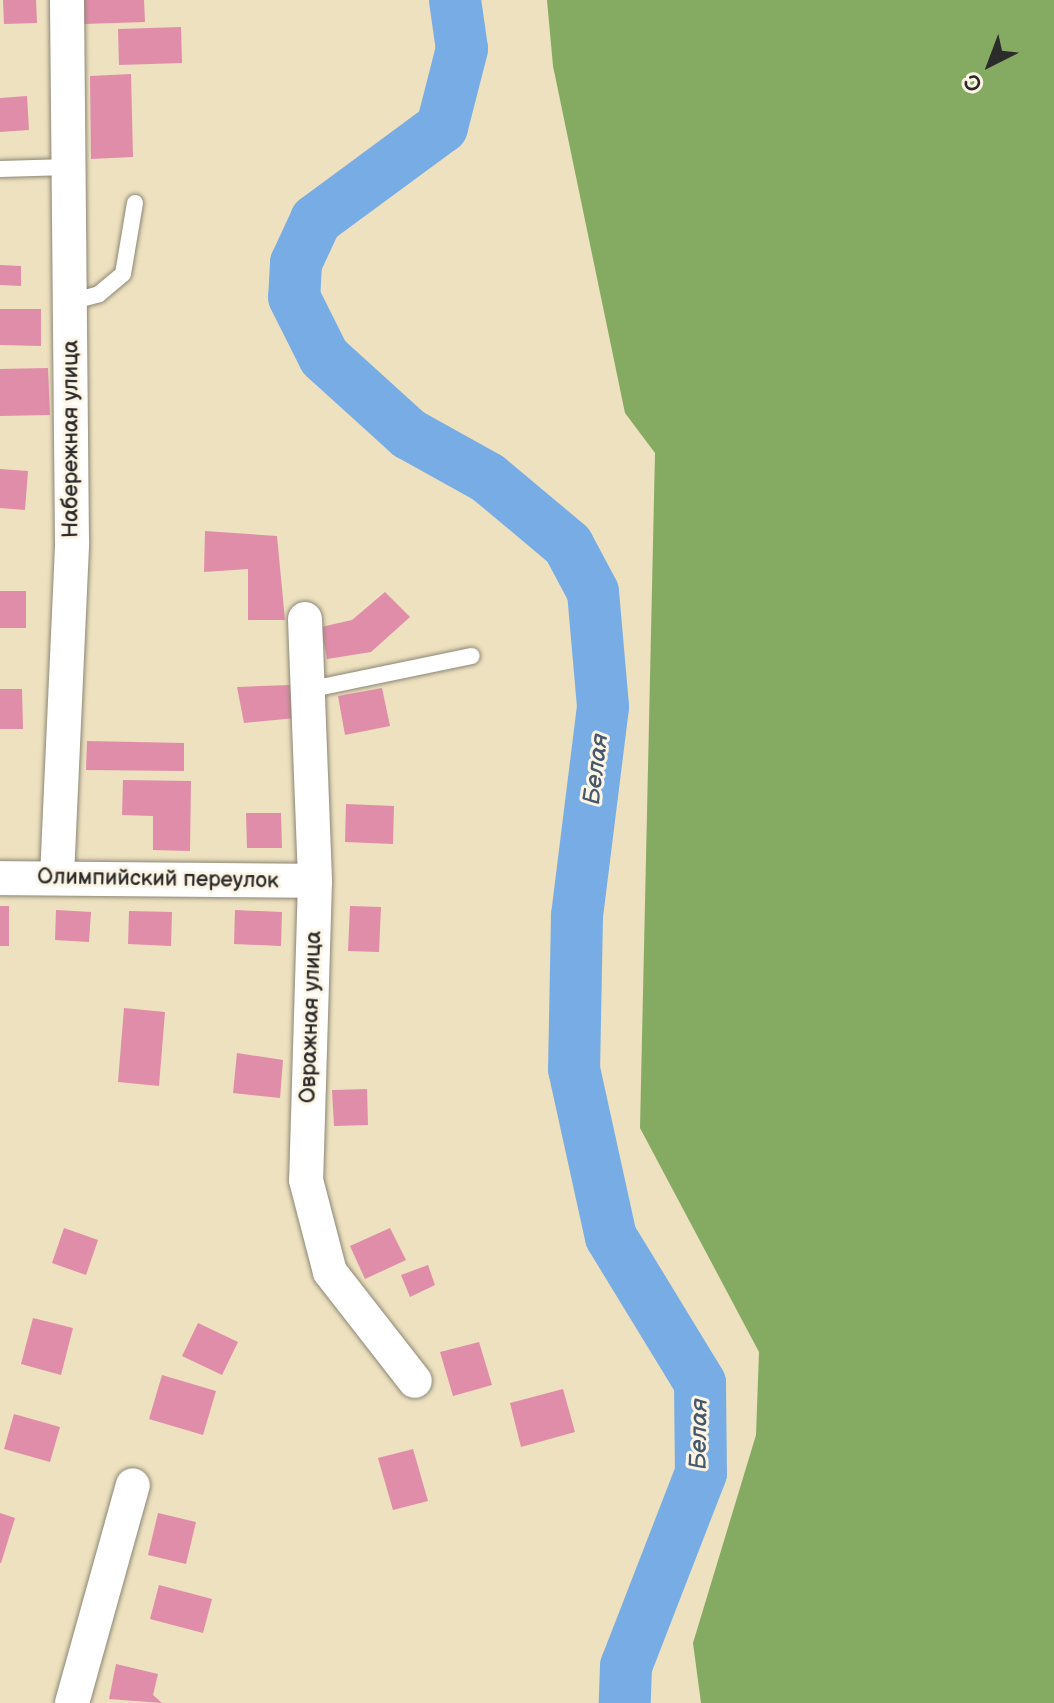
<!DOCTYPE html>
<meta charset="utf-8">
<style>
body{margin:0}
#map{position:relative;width:1054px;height:1703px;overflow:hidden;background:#ede1bf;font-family:"Balsamiq Sans",sans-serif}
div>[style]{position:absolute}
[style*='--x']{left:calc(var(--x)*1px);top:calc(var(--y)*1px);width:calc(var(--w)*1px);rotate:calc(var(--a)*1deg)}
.forest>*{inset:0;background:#84ab61}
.river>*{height:52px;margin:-26px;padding:0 26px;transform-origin:26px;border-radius:26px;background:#78ace5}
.building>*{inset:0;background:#e08daa}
.roads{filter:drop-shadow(0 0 2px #8c8675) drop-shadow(0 0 2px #8c8675)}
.lane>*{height:16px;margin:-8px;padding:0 8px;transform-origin:8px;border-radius:8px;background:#fff}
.street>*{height:34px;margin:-17px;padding:0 17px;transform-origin:17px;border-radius:17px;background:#fff}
span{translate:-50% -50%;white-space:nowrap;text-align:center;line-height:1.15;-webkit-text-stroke:6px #fcf5e5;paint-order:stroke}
.street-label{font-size:22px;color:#2b2b2b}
.water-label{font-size:24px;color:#46586c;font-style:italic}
.north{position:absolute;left:950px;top:24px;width:80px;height:80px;-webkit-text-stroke:6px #fcf5e5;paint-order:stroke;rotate:222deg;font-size:22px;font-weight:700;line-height:32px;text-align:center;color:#2b2b2b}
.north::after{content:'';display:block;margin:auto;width:28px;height:36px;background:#2b2b2b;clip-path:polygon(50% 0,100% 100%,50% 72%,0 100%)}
</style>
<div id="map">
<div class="forest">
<div style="clip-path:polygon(547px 0,1054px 0,1054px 1703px,701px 1703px,693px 1643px,756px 1435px,759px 1352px,640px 1128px,655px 453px,625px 413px,553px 66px)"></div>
</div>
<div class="river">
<div style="--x:455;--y:0;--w:49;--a:81.9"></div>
<div style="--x:462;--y:49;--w:81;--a:104.4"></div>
<div style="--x:442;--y:127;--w:157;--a:143.6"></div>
<div style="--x:316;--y:220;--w:47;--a:114.9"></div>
<div style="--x:296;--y:263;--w:34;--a:93"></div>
<div style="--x:294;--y:297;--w:67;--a:63.4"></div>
<div style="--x:324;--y:357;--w:115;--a:42.2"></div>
<div style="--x:409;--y:434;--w:90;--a:29.1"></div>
<div style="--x:488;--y:478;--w:104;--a:39.9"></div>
<div style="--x:568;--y:545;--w:53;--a:62"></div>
<div style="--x:593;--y:592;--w:115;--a:85"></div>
<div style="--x:603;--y:707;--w:211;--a:97.1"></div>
<div style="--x:577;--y:916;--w:153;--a:91.1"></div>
<div style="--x:574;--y:1069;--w:172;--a:77.6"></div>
<div style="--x:611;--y:1237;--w:171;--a:58.6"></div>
<div style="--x:700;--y:1383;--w:90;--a:89.4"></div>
<div style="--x:701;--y:1473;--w:207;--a:111.2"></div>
<div style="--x:626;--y:1666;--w:37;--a:92"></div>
</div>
<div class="building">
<div style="clip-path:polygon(3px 0,36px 0,37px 23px,4px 24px)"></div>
<div style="clip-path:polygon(83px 0,144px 0,145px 22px,84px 24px)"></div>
<div style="clip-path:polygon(181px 27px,182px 63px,119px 65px,118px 29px)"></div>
<div style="clip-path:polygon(131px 74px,133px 157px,91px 159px,90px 76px)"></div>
<div style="clip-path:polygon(27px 96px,29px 130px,0 132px,0 98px)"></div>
<div style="clip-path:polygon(0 265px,21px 266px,21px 286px,0 285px)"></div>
<div style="clip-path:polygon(0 309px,41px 309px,41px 346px,0 345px)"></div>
<div style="clip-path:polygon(48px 368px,50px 415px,0 416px,0 369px)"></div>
<div style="clip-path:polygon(0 469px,28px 471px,25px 510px,0 508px)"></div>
<div style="clip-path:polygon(205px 531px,277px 536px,285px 620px,248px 620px,248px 569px,204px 572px)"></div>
<div style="clip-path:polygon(0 591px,26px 591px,26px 628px,0 628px)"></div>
<div style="clip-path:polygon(385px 592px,410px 617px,371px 652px,327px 659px,321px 627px,352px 620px)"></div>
<div style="clip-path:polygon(290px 685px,296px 718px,244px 723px,237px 687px)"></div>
<div style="clip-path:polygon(382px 688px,390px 726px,345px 735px,338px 696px)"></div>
<div style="clip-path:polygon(0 689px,22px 689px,23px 729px,0 729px)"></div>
<div style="clip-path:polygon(87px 741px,184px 743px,184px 771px,86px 770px)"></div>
<div style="clip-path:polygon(123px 780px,191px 781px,190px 851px,153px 850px,153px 816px,122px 815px)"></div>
<div style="clip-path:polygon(346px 804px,394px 806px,393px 844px,345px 842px)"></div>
<div style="clip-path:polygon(246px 813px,281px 813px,282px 848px,247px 848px)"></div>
<div style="clip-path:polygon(0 906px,9px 906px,9px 946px,0 946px)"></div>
<div style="clip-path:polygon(350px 906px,381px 907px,379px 952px,348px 951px)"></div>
<div style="clip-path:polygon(56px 910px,91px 912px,89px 942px,55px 940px)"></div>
<div style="clip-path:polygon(235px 910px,282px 912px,281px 946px,234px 944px)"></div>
<div style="clip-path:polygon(129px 911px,172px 912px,171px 946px,128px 944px)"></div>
<div style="clip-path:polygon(124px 1008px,165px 1012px,159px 1086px,118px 1082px)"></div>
<div style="clip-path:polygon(237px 1053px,283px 1060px,280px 1098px,233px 1093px)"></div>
<div style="clip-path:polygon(367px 1089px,368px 1125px,334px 1126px,332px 1090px)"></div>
<div style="clip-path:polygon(64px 1228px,98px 1240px,86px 1275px,52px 1263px)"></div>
<div style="clip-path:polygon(390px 1228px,406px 1260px,365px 1279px,350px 1246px)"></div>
<div style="clip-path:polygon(428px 1265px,435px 1285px,410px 1297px,401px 1275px)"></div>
<div style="clip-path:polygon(33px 1318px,73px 1328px,61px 1375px,21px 1364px)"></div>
<div style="clip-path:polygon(198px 1323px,238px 1342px,222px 1375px,182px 1356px)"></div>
<div style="clip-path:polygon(479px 1342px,492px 1385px,453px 1396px,440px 1352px)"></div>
<div style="clip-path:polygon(162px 1375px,216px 1391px,203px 1435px,149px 1419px)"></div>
<div style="clip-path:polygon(563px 1389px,575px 1432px,521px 1447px,510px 1403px)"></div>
<div style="clip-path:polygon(14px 1414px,60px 1427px,50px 1462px,4px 1449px)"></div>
<div style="clip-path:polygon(413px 1449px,428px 1501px,393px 1510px,378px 1458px)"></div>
<div style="clip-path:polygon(0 1513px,15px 1518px,1px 1563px,0 1563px)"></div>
<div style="clip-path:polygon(158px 1513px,196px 1522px,186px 1564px,148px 1555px)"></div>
<div style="clip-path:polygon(159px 1585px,212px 1599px,203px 1633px,150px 1619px)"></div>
<div style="clip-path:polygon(116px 1664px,158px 1674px,153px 1695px,162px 1703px,109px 1699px)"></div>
</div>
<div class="roads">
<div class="lane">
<div style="--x:0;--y:169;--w:69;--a:-1.7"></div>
<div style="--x:70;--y:302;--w:30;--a:-15"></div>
<div style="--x:99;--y:294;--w:31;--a:-40"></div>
<div style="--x:123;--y:274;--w:72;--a:-80.4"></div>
<div style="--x:312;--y:689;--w:163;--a:-11.7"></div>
</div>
<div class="street">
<div style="--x:305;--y:619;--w:262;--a:87.8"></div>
<div style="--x:315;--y:881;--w:299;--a:91.7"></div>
<div style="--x:306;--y:1180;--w:95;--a:75.4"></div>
<div style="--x:330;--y:1272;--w:138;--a:52.1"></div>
<div style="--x:57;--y:877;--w:335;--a:-87.4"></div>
<div style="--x:72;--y:542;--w:542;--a:-90.53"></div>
<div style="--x:0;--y:878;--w:315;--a:0.5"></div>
<div style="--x:72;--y:1703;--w:226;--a:-74.4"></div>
</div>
</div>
<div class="street-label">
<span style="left:71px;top:439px;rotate:-90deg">Набережная улица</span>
<span style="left:158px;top:879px;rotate:1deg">Олимпийский переулок</span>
<span style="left:311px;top:1017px;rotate:-88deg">Овражная улица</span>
</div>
<div class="water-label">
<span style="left:596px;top:769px;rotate:-83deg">Белая</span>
<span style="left:699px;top:1434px;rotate:-89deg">Белая</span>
</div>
<div class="north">С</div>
</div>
